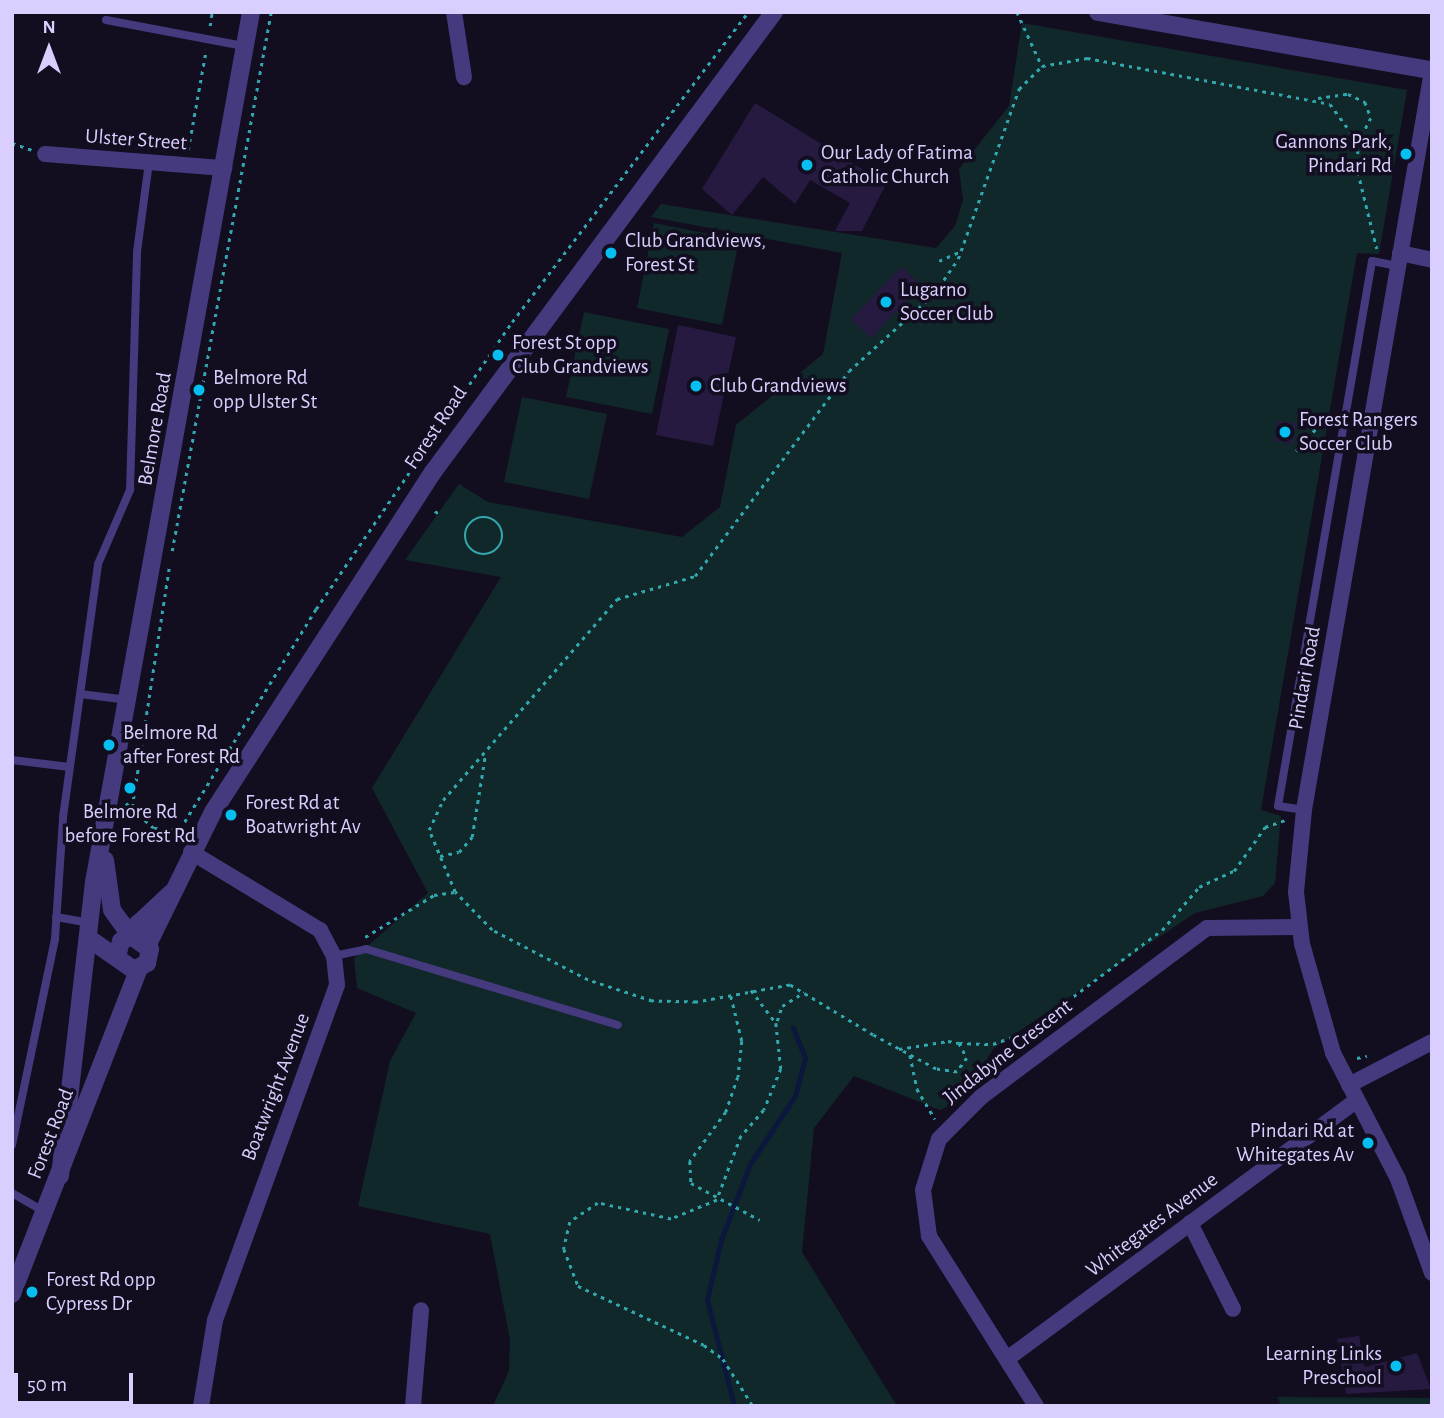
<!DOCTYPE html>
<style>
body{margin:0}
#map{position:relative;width:1444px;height:1418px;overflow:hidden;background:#130d20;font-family:"Alegreya Sans",sans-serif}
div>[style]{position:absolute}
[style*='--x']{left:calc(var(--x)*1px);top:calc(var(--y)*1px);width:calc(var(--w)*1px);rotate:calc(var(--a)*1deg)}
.green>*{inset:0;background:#11282a}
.stream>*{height:4.5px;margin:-2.25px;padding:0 2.25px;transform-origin:2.25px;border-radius:2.25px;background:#0b173c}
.building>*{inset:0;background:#261a40}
.path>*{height:2.5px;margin-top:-1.25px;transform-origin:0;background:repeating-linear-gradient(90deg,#31a7ae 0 3.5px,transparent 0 8.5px)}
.path>.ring{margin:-1.25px;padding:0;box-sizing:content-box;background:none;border:2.5px solid #31a7ae;border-radius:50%}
.service>*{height:8px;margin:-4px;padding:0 4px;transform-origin:4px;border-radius:4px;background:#443a7d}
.minor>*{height:16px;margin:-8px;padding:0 8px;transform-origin:8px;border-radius:8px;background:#443a7d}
.tertiary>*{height:18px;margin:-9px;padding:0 9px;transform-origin:9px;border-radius:9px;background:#443a7d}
.dots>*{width:19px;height:19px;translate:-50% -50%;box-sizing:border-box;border:4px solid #130d20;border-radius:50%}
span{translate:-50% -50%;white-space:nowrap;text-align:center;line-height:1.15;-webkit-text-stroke:7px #130d20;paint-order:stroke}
.street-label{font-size:21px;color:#d9cefd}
.poi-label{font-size:21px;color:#d9cefd}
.right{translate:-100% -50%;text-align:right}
.left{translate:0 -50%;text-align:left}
.frame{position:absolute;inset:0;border:14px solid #d9cefd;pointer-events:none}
.north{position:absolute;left:14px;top:14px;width:70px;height:70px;-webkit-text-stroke:5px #130d20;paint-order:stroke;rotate:0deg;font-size:19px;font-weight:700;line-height:28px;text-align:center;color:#d9cefd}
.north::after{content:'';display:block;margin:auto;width:24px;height:32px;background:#d9cefd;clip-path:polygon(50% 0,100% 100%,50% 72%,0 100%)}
.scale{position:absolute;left:14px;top:1373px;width:119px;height:32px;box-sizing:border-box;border:4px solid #d9cefd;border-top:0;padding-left:9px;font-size:21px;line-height:24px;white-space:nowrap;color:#d9cefd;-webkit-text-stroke:5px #130d20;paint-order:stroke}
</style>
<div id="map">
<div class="green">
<div style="clip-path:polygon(1022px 23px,1407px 90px,1379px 254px,1357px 253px,1261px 810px,1281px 816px,1275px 883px,1263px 896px,1195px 913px,994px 1048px,959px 1101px,940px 1110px,854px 1076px,814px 1128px,802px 1252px,897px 1406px,493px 1406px,509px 1371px,510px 1340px,490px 1234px,358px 1206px,390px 1061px,416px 1013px,357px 988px,354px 958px,428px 893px,372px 788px,501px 577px,405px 560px,459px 484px,488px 502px,682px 537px,720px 507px,736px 425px,823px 354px,842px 253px,651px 217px,661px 204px,936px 248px,955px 226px,963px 200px,959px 169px,1009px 106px)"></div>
<div style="clip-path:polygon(654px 223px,739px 240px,722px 325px,637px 308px)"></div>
<div style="clip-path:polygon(584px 312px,669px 329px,652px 414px,566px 397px)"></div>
<div style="clip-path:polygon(522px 397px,607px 414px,589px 499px,504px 482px)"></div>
<div style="clip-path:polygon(1277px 1397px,1432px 1398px,1432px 1406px,1282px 1406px)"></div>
</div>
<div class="stream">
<div style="--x:734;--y:1406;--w:109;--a:-104.3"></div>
<div style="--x:707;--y:1300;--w:62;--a:-76.9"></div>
<div style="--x:721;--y:1240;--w:81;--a:-69.1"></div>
<div style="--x:750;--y:1164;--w:82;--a:-56.5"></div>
<div style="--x:795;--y:1096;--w:39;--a:-75"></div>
<div style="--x:805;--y:1058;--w:32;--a:-112"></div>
</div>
<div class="building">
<div style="clip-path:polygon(755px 103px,886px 184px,862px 231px,835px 231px,850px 203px,810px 180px,795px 204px,763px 177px,732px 215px,702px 189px)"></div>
<div style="clip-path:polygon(901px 267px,921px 285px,871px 338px,851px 319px)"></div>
<div style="clip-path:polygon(678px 325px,736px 337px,713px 446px,656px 435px)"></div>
<div style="clip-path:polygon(1277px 421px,1296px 423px,1293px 444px,1274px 441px)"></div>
<div style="clip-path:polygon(1359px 1336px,1365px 1367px,1417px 1353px,1431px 1389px,1346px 1394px,1337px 1339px)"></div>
</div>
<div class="path">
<div style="--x:1017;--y:12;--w:60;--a:65.2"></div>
<div style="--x:210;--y:26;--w:14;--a:-82"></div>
<div style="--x:1318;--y:98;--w:30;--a:-8"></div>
<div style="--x:1348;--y:94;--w:19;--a:25"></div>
<div style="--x:1365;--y:102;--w:17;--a:69"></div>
<div style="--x:1371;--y:118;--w:27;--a:117"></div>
<div style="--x:12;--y:143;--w:21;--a:19"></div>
<div style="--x:188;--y:150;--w:102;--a:-79.8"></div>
<div style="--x:939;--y:261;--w:24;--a:-24"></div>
<div style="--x:1296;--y:451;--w:48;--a:-48.4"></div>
<div style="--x:435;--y:511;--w:4;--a:34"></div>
<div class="ring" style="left:465px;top:517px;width:35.5px;height:35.5px"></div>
<div style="--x:172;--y:551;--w:548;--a:-79.59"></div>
<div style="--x:126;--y:803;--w:38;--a:42"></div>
<div style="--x:154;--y:828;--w:32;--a:4"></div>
<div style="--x:132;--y:807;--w:242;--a:-81.2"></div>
<div style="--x:180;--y:829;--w:259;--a:-58.3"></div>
<div style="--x:316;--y:609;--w:348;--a:-55.7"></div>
<div style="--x:512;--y:322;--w:390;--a:-52.7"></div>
<div style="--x:440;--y:856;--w:19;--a:-12"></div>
<div style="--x:459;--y:852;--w:20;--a:-49"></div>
<div style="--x:472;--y:837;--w:82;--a:-80.9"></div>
<div style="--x:365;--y:937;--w:81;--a:-31.3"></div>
<div style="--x:434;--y:895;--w:21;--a:-8"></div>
<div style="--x:751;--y:990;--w:41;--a:52.9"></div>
<div style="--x:776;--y:1023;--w:46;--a:83.8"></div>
<div style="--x:781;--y:1069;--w:44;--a:112.5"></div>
<div style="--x:764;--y:1110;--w:35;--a:131"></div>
<div style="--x:741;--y:1136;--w:68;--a:110.6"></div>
<div style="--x:717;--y:1200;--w:50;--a:157.6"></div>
<div style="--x:671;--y:1219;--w:75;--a:-167.6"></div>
<div style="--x:598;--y:1203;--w:34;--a:146"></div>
<div style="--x:570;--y:1222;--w:28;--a:103"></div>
<div style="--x:564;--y:1249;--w:40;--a:69"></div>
<div style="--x:578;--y:1286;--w:139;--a:25.1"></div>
<div style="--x:704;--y:1345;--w:24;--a:36"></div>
<div style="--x:723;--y:1359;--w:56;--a:57.4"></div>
<div style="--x:731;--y:996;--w:46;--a:76.3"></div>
<div style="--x:742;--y:1041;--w:36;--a:96"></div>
<div style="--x:738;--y:1077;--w:37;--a:109"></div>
<div style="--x:726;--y:1112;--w:61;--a:126.3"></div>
<div style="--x:690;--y:1161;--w:22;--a:87"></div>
<div style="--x:691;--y:1183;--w:78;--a:28.2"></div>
<div style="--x:777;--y:1021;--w:16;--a:-72"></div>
<div style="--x:782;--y:1006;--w:26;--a:-32"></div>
<div style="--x:959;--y:1043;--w:34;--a:2"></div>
<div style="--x:993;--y:1044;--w:35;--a:-20"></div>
<div style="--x:1026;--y:1032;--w:170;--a:-36.9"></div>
<div style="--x:1162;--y:930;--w:57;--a:-49.3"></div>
<div style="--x:1199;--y:887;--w:38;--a:-25"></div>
<div style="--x:1234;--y:871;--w:54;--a:-54.8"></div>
<div style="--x:1265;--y:827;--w:21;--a:-19"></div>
<div style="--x:899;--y:1049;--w:50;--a:-9.3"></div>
<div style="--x:948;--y:1041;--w:11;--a:10"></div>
<div style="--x:959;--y:1043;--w:17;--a:62"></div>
<div style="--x:967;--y:1058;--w:17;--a:126"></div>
<div style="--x:957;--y:1072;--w:21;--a:-172"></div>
<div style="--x:936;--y:1069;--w:72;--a:-151.6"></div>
<div style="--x:873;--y:1035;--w:97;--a:-148.9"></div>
<div style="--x:790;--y:985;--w:96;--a:169.7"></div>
<div style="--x:696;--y:1002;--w:44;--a:-178.7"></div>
<div style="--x:652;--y:1001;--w:67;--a:-161.8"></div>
<div style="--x:588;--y:980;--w:108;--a:-152.5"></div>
<div style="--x:492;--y:930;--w:53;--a:-134.2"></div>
<div style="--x:455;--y:892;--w:67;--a:-112.8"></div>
<div style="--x:429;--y:830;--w:33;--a:-65"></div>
<div style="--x:443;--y:800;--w:266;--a:-49.1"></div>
<div style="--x:617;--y:599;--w:81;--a:-16.4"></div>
<div style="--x:695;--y:576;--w:256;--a:-53.1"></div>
<div style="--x:849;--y:371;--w:115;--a:-42.2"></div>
<div style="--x:934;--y:294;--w:42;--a:-55.6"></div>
<div style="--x:958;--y:259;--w:181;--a:-70.3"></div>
<div style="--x:1019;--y:89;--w:33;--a:-45"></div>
<div style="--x:1042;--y:66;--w:46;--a:-10.1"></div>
<div style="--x:1087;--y:58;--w:247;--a:10.7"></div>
<div style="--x:1330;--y:104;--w:47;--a:53.6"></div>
<div style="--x:1358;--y:142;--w:30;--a:90"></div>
<div style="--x:1358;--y:172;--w:79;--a:76.1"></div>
<div style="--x:910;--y:1055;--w:35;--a:78"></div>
<div style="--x:917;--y:1089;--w:35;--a:59"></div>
<div style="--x:1357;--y:1058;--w:10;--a:-11"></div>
</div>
<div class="service">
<div style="--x:106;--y:20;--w:140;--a:10.7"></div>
<div style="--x:80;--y:694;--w:49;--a:7"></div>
<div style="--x:12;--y:760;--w:58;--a:6.9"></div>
<div style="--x:1304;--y:810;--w:26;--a:-171"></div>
<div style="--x:1278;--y:806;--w:553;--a:-80.21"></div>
<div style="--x:1372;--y:261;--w:26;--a:11"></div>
<div style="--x:56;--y:917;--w:36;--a:10"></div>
<div style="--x:334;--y:956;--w:33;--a:-12"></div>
<div style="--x:366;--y:949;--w:263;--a:16.8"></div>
<div style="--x:12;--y:1145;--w:210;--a:-78.2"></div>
<div style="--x:55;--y:939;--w:122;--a:-86.2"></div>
<div style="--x:63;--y:817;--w:255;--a:-82.1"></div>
<div style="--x:98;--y:564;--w:81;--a:-66.6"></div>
<div style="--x:130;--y:490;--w:238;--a:-88.3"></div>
<div style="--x:137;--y:252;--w:91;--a:-82.4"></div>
<div style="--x:12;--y:1193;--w:38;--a:30"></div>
</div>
<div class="minor">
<div style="--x:454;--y:12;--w:66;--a:81.3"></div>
<div style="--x:1432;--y:71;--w:750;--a:99.83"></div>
<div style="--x:1304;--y:810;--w:82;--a:95.6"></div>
<div style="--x:1296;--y:892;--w:52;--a:83.4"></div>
<div style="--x:1302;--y:944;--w:113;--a:74.1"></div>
<div style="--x:1333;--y:1053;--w:142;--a:62.7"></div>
<div style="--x:1398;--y:1179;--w:100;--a:70.1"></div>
<div style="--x:45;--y:154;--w:180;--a:4.5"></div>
<div style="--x:1400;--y:253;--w:33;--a:12"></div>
<div style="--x:191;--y:852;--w:151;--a:31.2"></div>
<div style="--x:320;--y:930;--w:30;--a:62"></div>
<div style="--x:334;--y:956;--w:29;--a:84"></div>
<div style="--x:337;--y:985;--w:357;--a:110"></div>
<div style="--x:215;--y:1320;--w:87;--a:99.2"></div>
<div style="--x:1349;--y:1085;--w:93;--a:-27.4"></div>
<div style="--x:1190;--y:1223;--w:96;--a:63.4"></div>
<div style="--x:1007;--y:1359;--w:435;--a:-36.5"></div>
<div style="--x:413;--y:1406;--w:96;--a:-85.2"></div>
<div style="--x:1036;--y:1406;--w:201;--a:-122.2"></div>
<div style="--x:929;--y:1236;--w:46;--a:-97.4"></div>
<div style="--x:923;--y:1190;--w:53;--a:-72.6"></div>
<div style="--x:939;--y:1139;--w:59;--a:-45"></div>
<div style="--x:981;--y:1097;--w:282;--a:-36.8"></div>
<div style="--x:1207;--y:928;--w:92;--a:-0.6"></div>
</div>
<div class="tertiary">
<div style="--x:1098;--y:12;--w:339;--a:9.9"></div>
<div style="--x:105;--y:860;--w:50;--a:82"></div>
<div style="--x:112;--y:910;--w:32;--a:54"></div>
<div style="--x:134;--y:936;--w:13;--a:-72"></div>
<div style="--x:138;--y:924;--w:45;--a:-43.2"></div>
<div style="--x:91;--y:940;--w:52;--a:34.9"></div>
<div style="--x:134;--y:970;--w:15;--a:-28"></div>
<div style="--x:147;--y:963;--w:14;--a:-78"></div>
<div style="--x:150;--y:949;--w:23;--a:-146"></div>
<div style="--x:131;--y:936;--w:11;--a:153"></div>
<div style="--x:121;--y:941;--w:16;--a:104"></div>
<div style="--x:148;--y:944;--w:147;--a:-63.8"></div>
<div style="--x:213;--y:812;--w:405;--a:-57.1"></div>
<div style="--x:433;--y:472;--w:573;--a:-53.45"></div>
<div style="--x:60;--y:1176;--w:296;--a:-83.4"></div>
<div style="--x:94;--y:882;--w:884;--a:-79.77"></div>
<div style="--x:12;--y:1294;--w:349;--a:-68.7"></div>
</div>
<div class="dots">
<div style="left:1406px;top:154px;background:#07bef0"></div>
<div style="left:807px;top:165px;background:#07bef0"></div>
<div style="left:611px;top:253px;background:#07bef0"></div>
<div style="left:886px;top:302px;background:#07bef0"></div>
<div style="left:498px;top:355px;background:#07bef0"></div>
<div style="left:696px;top:386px;background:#07bef0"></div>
<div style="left:199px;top:390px;background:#07bef0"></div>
<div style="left:1285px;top:432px;background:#07bef0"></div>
<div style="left:109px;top:745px;background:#07bef0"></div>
<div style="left:130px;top:788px;background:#07bef0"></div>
<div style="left:231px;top:815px;background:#07bef0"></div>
<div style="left:1368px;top:1143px;background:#07bef0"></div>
<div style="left:32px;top:1292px;background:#07bef0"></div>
<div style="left:1396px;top:1366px;background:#07bef0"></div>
</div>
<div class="street-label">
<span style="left:136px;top:140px;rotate:4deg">Ulster Street</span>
<span style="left:436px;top:428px;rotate:-56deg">Forest Road</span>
<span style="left:155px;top:429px;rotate:-80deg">Belmore Road</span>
<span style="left:1305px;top:678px;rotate:-80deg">Pindari Road</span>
<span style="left:1008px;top:1052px;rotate:-38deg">Jindabyne Crescent</span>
<span style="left:276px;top:1087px;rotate:-69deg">Boatwright Avenue</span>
<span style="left:51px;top:1134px;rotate:-69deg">Forest Road</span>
<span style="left:1152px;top:1225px;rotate:-37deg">Whitegates Avenue</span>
</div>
<div class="poi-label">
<span class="right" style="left:1392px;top:154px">Gannons Park,<br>Pindari Rd</span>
<span class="left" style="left:821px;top:165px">Our Lady of Fatima<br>Catholic Church</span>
<span class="left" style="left:625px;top:253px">Club Grandviews,<br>Forest St</span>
<span class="left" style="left:900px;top:302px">Lugarno<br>Soccer Club</span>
<span class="left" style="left:512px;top:355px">Forest St opp<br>Club Grandviews</span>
<span class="left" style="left:213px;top:390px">Belmore Rd<br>opp Ulster St</span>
<span class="left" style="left:710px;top:386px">Club Grandviews</span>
<span class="left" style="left:1299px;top:432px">Forest Rangers<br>Soccer Club</span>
<span class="left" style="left:123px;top:745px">Belmore Rd<br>after Forest Rd</span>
<span class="left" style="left:245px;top:815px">Forest Rd at<br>Boatwright Av</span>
<span style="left:130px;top:824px">Belmore Rd<br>before Forest Rd</span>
<span class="right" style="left:1354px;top:1143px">Pindari Rd at<br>Whitegates Av</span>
<span class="left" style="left:46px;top:1292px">Forest Rd opp<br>Cypress Dr</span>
<span class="right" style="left:1382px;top:1366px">Learning Links<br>Preschool</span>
</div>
<div class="frame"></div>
<div class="north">N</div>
<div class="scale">50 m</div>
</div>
